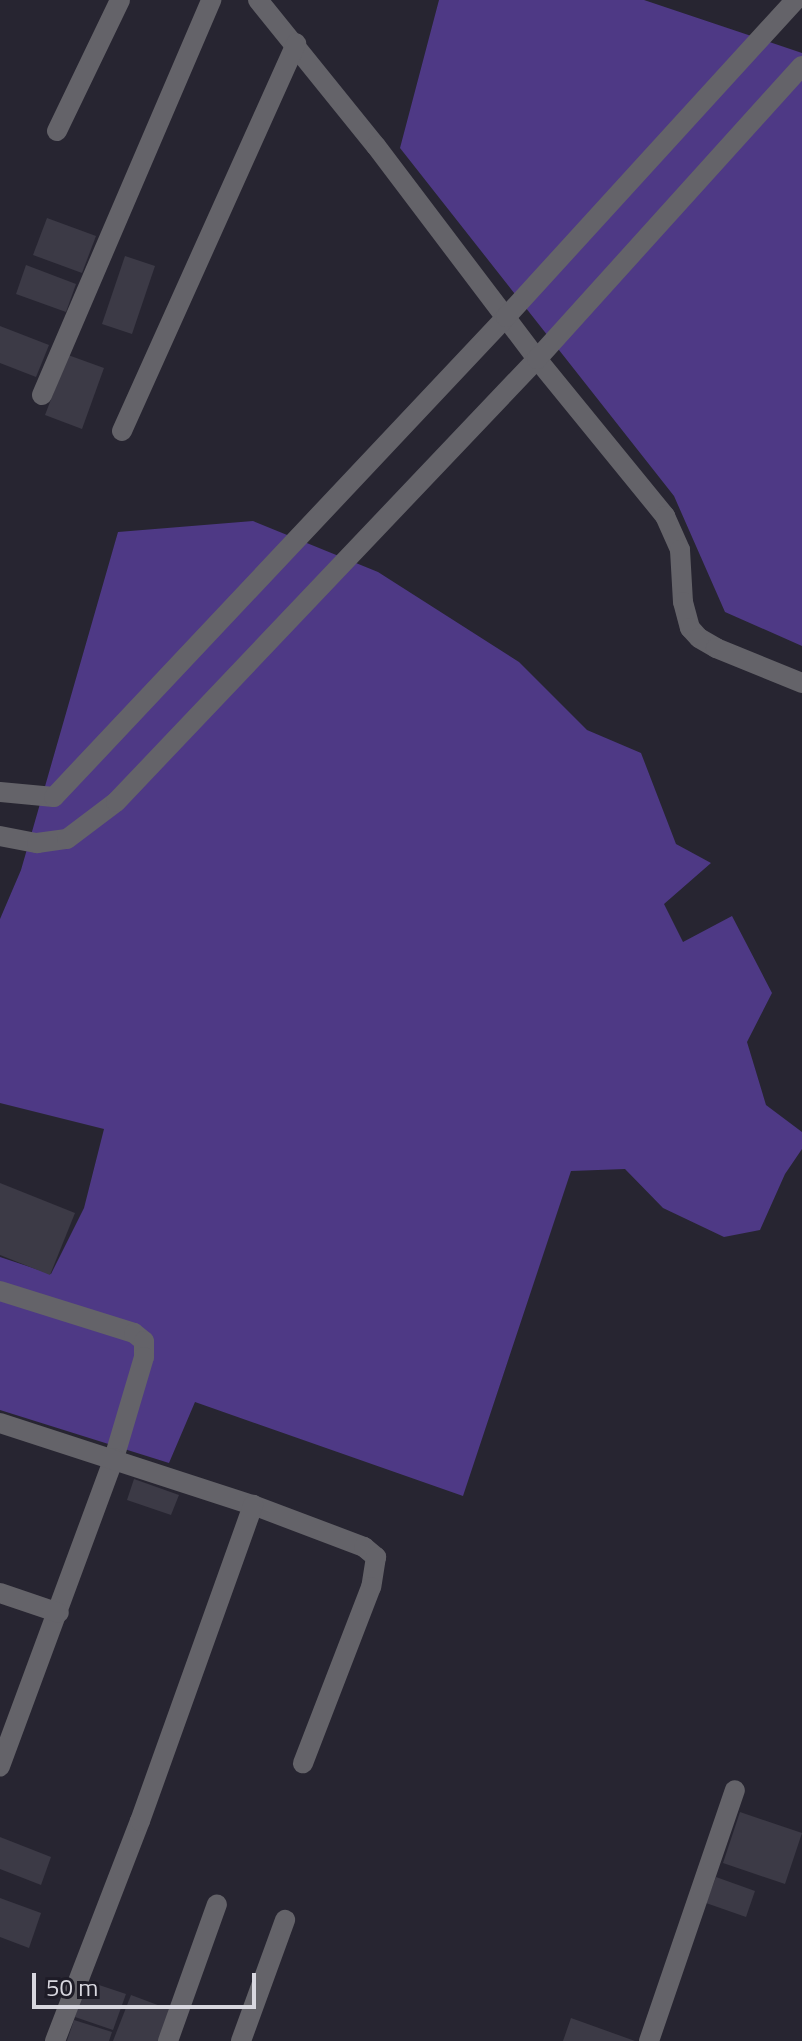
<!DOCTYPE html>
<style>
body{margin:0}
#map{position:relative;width:802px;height:2041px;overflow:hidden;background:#272531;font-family:"Titillium Web",sans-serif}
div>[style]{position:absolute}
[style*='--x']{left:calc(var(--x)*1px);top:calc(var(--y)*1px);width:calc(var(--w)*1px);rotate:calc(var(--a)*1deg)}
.water>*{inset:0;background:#4e3985}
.building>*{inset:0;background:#3c3a46}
.minor>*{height:20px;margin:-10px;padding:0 10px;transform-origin:10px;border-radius:10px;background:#646369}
span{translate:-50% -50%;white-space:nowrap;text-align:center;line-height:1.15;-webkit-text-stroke:6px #1e1c27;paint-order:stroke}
.scale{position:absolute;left:32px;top:1973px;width:224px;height:36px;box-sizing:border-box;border:4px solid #d8d7df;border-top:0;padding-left:10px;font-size:24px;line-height:28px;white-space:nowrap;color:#d8d7df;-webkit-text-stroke:6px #1e1c27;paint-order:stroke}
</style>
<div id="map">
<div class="water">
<div style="clip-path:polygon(439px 0,644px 0,802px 53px,802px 646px,725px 612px,674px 496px,400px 148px)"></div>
<div style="clip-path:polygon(253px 521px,378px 572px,519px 662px,587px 730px,641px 753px,676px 844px,711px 863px,664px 904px,683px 942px,732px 916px,772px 993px,747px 1042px,766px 1105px,802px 1132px,802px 1149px,785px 1174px,760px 1230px,724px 1237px,663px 1208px,625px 1169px,571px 1171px,463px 1496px,195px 1402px,169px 1463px,0 1410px,0 1257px,51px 1274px,84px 1208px,104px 1129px,0 1103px,0 919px,21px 870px,118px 532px)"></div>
</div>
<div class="building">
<div style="clip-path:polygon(47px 218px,96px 236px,82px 273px,33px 255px)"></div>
<div style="clip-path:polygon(125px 256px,155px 266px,132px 334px,102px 324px)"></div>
<div style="clip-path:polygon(26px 265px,76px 284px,66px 312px,16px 294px)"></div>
<div style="clip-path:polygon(0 326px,49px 345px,36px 377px,0 363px)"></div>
<div style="clip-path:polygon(68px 355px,104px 368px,82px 429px,45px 415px)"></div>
<div style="clip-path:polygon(0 1183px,75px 1213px,50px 1275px,0 1255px)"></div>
<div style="clip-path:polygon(134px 1479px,179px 1495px,171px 1515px,127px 1500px)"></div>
<div style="clip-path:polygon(740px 1812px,802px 1833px,785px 1884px,723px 1863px)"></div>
<div style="clip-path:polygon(0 1837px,51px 1857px,41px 1885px,0 1869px)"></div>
<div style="clip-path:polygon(716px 1877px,755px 1891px,746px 1917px,706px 1903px)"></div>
<div style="clip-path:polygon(0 1898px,41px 1913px,29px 1948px,0 1937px)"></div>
<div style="clip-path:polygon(87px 1981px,126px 1994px,113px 2030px,75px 2017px)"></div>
<div style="clip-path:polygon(131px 1995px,171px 2010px,160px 2041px,113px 2041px)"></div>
<div style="clip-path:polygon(571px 2018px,635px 2041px,563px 2041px)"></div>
<div style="clip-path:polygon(74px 2020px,112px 2032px,109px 2041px,67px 2041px)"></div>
</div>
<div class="minor">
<div style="--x:258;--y:0;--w:188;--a:51.1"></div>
<div style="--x:376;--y:146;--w:267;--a:52.9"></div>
<div style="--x:537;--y:359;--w:203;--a:50.8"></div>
<div style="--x:665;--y:516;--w:37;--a:66"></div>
<div style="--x:680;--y:550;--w:52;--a:86.7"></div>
<div style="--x:683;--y:602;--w:27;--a:75"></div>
<div style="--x:690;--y:628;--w:13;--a:48"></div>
<div style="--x:699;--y:638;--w:20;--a:30"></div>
<div style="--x:716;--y:648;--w:93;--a:22.1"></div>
<div style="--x:57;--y:131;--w:145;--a:-64.3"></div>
<div style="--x:42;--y:395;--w:430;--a:-66.8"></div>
<div style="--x:122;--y:431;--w:425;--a:-65.8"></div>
<div style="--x:0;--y:792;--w:54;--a:5.3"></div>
<div style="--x:54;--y:797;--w:659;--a:-46.72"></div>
<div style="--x:506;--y:317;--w:429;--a:-47.6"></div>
<div style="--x:0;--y:836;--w:38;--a:11"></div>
<div style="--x:37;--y:843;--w:30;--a:-8"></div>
<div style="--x:67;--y:839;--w:61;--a:-37.1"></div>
<div style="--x:116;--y:802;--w:611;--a:-46.46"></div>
<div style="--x:537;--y:359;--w:395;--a:-47.9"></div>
<div style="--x:0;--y:1291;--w:140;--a:17.4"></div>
<div style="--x:134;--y:1333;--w:13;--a:39"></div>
<div style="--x:144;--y:1341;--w:16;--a:90"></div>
<div style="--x:144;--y:1357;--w:105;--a:106.5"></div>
<div style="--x:114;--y:1458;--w:329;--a:110.3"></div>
<div style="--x:0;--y:1423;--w:266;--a:18"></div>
<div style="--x:253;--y:1505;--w:119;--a:20.7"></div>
<div style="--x:364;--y:1547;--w:16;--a:40"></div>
<div style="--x:376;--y:1557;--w:30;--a:99"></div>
<div style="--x:371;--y:1587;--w:189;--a:111.1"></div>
<div style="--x:0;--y:1593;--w:62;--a:18.7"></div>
<div style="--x:55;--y:2041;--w:236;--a:-68.9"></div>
<div style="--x:140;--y:1821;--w:336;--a:-70.3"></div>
<div style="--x:168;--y:2041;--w:145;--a:-70.3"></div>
<div style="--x:241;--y:2041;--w:129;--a:-70"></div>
<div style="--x:649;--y:2041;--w:265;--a:-71.1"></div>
</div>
<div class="scale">50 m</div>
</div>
